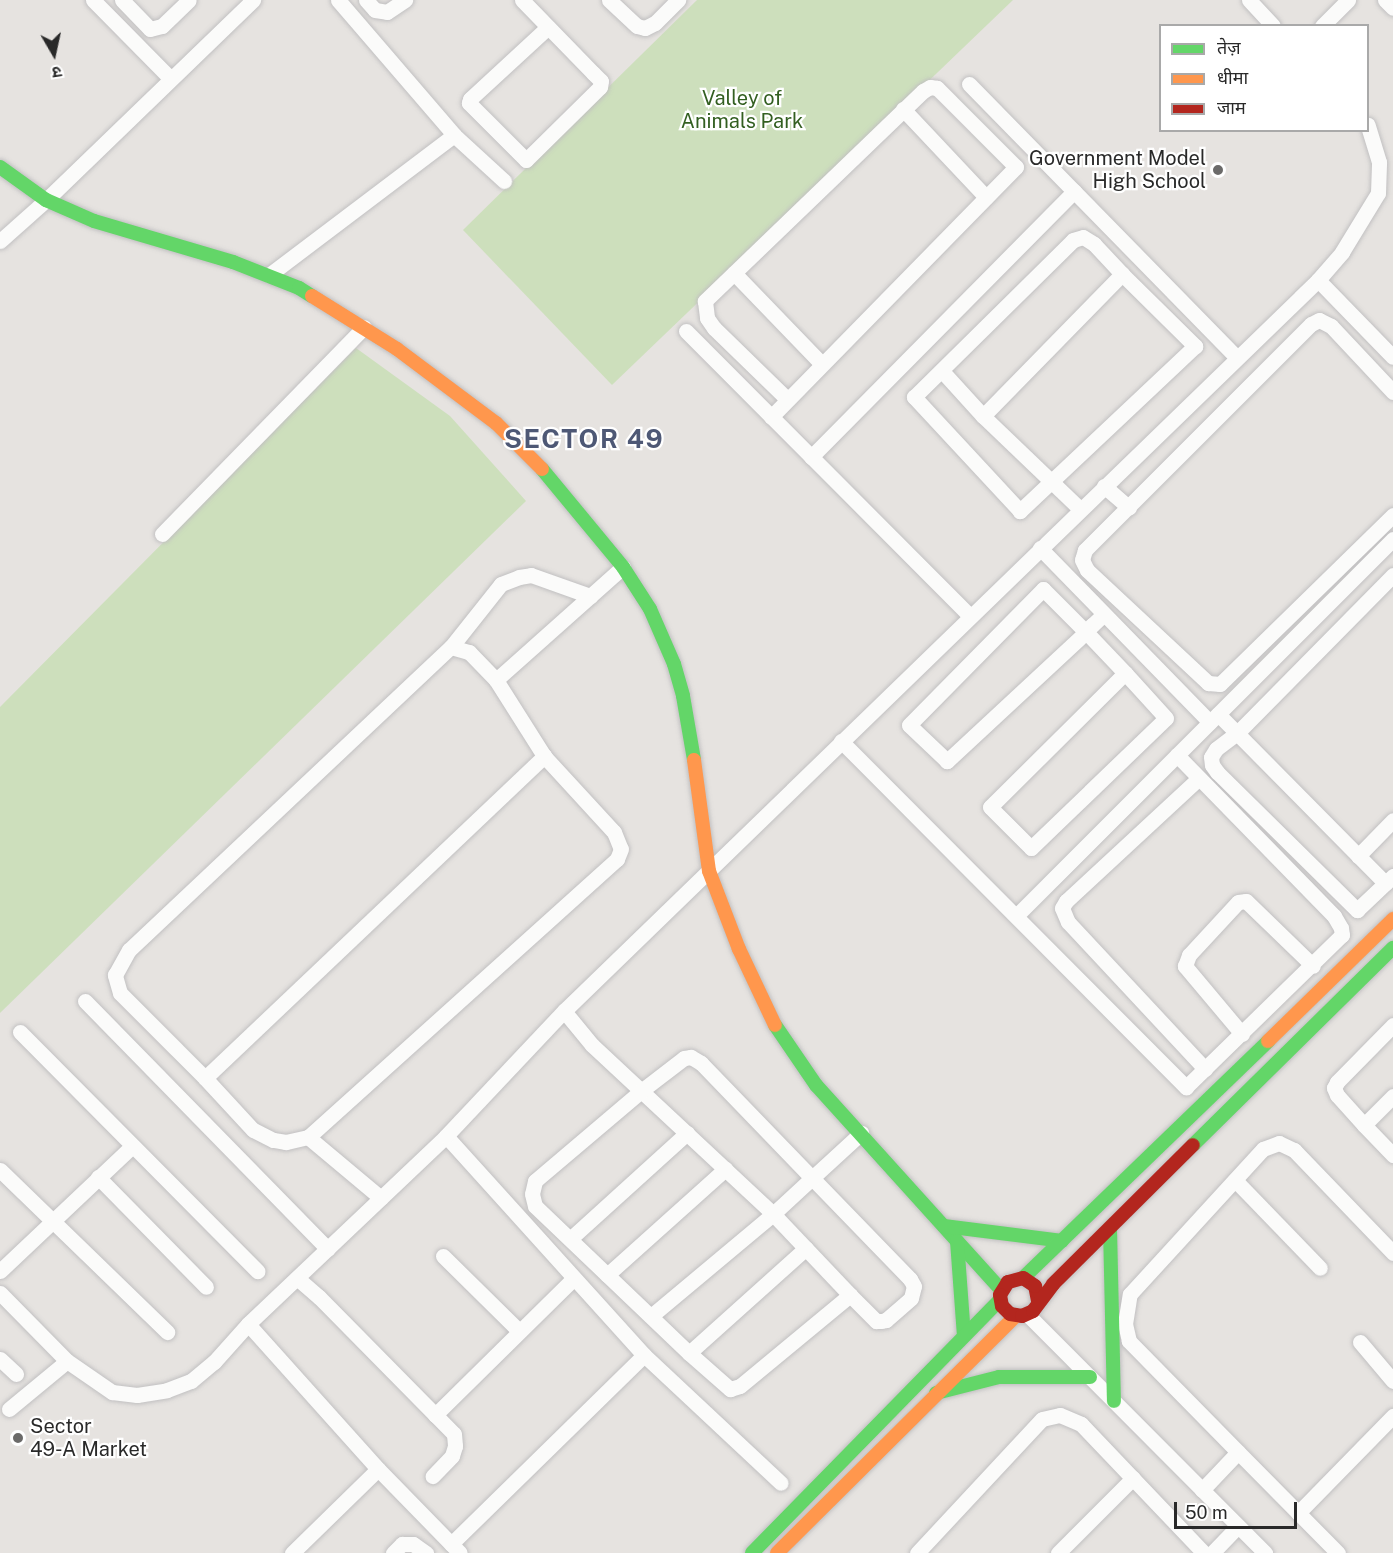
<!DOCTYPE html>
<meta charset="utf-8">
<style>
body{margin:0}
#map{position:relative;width:1393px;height:1553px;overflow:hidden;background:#e6e3e0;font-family:"Public Sans","Noto Sans Devanagari",sans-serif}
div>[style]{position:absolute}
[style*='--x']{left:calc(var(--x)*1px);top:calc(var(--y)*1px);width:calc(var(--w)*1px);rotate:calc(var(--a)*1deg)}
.green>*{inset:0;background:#cddfbc}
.roads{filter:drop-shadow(0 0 2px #c1c0c1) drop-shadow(0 0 2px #c1c0c1)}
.street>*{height:15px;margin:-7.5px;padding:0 7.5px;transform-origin:7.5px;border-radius:7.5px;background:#fbfbfa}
.fast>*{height:14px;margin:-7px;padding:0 7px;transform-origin:7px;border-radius:7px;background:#63d668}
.slow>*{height:14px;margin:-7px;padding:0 7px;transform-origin:7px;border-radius:7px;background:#ff974d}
.jam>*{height:14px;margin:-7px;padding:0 7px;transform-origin:7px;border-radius:7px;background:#b3261e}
.dots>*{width:16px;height:16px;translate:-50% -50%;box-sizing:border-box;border:3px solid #fff;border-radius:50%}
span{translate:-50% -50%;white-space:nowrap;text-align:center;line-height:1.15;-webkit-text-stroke:4.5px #fff;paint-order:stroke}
.park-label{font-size:20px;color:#335f21}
.poi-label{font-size:20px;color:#292929}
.right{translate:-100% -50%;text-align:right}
.left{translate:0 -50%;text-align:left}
.district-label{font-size:26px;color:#4e5875;font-weight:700;letter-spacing:1.5px}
.legend{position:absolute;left:1159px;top:24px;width:210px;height:108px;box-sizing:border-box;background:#fff;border:2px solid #a9a9a9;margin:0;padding:8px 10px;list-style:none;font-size:18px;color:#292929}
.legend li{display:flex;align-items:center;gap:12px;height:30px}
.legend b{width:30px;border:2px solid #a9a9a9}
.north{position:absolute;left:24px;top:24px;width:60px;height:60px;-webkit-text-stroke:4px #fff;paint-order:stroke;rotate:171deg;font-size:16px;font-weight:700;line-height:24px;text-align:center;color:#292929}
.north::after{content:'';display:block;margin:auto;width:21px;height:27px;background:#292929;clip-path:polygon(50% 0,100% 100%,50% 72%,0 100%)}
.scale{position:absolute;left:1174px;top:1502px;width:123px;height:27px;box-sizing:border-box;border:3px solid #292929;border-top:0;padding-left:8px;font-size:18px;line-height:21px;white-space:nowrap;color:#292929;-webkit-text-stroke:4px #fff;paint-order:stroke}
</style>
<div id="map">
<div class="green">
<div style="clip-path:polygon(697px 0,1013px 0,612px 385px,463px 230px)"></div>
<div style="clip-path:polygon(356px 348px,450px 416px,526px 501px,0 1013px,0 707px)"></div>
</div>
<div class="roads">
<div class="street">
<div style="--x:93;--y:0;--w:110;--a:45.4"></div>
<div style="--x:122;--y:0;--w:40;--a:46"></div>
<div style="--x:150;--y:29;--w:12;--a:-14"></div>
<div style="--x:162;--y:26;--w:37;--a:-44"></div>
<div style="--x:338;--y:0;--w:178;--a:49.3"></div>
<div style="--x:454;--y:135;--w:68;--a:42.6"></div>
<div style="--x:366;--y:0;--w:13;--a:48"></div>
<div style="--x:375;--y:10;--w:12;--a:9"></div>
<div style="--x:387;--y:12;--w:22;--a:-34"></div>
<div style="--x:522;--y:0;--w:102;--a:45.8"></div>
<div style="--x:593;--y:73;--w:11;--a:45"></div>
<div style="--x:601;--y:81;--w:6;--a:99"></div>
<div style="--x:600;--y:87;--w:104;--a:135.4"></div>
<div style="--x:526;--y:160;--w:81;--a:-135"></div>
<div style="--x:469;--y:103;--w:4;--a:-76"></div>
<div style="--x:470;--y:99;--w:106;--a:-42.7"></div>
<div style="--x:609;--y:0;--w:38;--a:43"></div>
<div style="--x:637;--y:26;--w:8;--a:14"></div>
<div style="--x:645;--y:28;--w:11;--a:-27"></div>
<div style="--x:655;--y:23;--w:33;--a:-45"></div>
<div style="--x:1249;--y:0;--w:35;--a:47"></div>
<div style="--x:1385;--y:0;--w:11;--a:45"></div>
<div style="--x:1322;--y:26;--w:37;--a:-45"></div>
<div style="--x:969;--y:84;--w:383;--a:45.6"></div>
<div style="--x:903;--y:109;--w:121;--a:46.7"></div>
<div style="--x:0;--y:241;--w:62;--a:-41.7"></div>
<div style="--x:46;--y:200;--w:288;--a:-44"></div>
<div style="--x:734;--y:273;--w:125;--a:46"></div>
<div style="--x:269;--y:275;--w:232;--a:-37.1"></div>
<div style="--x:1318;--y:280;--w:107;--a:45.8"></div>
<div style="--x:686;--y:331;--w:402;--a:45.1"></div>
<div style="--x:942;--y:371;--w:61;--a:47.7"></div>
<div style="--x:983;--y:416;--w:134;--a:43.8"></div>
<div style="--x:1393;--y:392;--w:91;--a:-133.2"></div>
<div style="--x:1331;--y:326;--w:13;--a:-153"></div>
<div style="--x:1319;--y:320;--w:9;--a:153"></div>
<div style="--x:1311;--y:324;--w:320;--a:135"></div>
<div style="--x:1085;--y:550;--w:10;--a:107"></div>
<div style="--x:1082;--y:560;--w:11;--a:63"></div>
<div style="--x:1087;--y:570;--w:166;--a:43"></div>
<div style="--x:1208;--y:683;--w:12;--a:5"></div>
<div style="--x:1220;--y:684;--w:242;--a:-44.3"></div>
<div style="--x:983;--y:416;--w:199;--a:-45.6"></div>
<div style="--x:1122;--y:274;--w:103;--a:44.6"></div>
<div style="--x:1195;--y:346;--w:241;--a:136.7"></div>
<div style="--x:1020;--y:511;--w:156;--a:-132.9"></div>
<div style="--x:914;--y:397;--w:223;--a:-44.6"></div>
<div style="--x:1073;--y:240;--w:10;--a:-17"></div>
<div style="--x:1083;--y:237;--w:13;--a:32"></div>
<div style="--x:1094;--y:244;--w:41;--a:47"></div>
<div style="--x:771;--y:417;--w:350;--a:-45.6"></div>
<div style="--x:1016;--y:167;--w:112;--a:-135"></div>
<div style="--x:937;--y:88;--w:7;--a:-172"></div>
<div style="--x:930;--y:87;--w:8;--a:150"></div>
<div style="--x:923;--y:91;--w:303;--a:136.1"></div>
<div style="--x:705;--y:301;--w:17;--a:83"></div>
<div style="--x:707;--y:318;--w:12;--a:55"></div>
<div style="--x:714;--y:328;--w:102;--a:44.2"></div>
<div style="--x:811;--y:457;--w:374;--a:-45.3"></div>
<div style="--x:1104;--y:486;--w:33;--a:41"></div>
<div style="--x:162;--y:534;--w:289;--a:-45.7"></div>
<div style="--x:1040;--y:548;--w:243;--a:45.7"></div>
<div style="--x:1393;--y:575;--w:222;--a:134.6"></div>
<div style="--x:1237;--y:733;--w:26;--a:143"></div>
<div style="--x:1216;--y:749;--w:9;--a:122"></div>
<div style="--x:1211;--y:757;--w:8;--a:83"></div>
<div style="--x:1212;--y:765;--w:9;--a:54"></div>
<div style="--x:1217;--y:772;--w:197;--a:44.6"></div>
<div style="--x:1357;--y:910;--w:50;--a:-43.4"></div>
<div style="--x:1104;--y:614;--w:16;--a:137"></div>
<div style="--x:1092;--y:625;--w:9;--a:131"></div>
<div style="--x:1086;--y:632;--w:190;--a:137.1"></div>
<div style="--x:947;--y:761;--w:52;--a:-136.5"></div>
<div style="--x:909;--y:725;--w:191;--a:-45.4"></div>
<div style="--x:1043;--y:589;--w:61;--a:45"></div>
<div style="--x:1086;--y:632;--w:57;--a:46.4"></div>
<div style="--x:1125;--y:673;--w:190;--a:135.2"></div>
<div style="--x:990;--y:807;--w:58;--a:45"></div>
<div style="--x:1031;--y:848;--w:187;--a:-43.9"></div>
<div style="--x:1166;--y:718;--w:61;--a:-132.3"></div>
<div style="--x:451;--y:647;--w:19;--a:16"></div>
<div style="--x:469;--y:652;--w:39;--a:46"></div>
<div style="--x:496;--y:680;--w:90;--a:57.7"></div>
<div style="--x:544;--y:756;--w:103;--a:47.4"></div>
<div style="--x:614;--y:832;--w:18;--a:68"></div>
<div style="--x:621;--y:849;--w:11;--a:112"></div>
<div style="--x:617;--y:859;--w:416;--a:138"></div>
<div style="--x:308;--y:1137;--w:23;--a:167"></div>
<div style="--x:286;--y:1142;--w:13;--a:-171"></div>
<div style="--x:273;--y:1140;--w:22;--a:-153"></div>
<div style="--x:253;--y:1130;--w:71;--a:-132.7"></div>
<div style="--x:205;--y:1078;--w:120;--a:-135"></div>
<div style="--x:120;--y:993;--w:19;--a:-106"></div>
<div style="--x:115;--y:975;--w:29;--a:-61"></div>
<div style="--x:129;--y:950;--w:442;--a:-43.3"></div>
<div style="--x:451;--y:647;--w:80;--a:-51.6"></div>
<div style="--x:501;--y:584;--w:19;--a:-21"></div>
<div style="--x:519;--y:577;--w:12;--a:-9"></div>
<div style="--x:531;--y:575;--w:63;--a:19.6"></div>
<div style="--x:496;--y:680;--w:170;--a:-41.7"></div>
<div style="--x:1218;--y:714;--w:238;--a:45.3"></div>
<div style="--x:841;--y:741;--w:489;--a:45.1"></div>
<div style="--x:1186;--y:1087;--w:218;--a:-44.3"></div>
<div style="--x:1342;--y:935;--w:7;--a:-98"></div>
<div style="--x:1341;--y:928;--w:14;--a:-120"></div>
<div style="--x:1334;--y:916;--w:225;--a:-134.3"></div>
<div style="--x:1199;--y:778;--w:181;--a:137.2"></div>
<div style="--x:1066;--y:901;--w:8;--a:120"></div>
<div style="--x:1062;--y:908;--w:15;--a:67"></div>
<div style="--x:1068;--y:922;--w:201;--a:47"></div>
<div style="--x:1358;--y:856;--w:50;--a:-45.8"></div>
<div style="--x:1016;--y:916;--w:533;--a:-45"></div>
<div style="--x:85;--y:1001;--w:347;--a:45.6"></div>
<div style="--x:564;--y:1011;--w:44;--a:50.5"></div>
<div style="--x:592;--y:1045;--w:248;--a:43"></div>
<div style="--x:773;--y:1214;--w:159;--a:140.1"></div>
<div style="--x:20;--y:1032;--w:337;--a:45.2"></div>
<div style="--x:1242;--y:1034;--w:89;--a:-130"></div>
<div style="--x:1185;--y:966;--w:12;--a:-70"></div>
<div style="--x:1189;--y:955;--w:72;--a:-47.2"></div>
<div style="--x:1238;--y:902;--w:8;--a:-7"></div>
<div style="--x:1246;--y:901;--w:93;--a:44.1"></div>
<div style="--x:205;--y:1078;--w:468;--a:-43.5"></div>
<div style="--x:1393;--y:1096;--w:41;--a:135"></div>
<div style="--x:1364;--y:1125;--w:42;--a:46"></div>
<div style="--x:1364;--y:1125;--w:40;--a:-132"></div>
<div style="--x:1337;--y:1095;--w:8;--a:-113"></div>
<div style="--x:1334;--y:1088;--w:7;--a:-63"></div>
<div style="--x:1337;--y:1082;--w:80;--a:-45.5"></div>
<div style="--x:446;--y:1136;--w:295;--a:47.9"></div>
<div style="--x:644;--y:1355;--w:187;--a:43.1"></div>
<div style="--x:308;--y:1137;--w:95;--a:39.9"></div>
<div style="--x:0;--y:1170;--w:233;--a:44.1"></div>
<div style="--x:98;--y:1177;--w:154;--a:45.5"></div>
<div style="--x:1235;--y:1180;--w:122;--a:46"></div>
<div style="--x:570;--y:1239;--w:158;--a:-42.2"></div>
<div style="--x:443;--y:1256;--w:107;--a:44.6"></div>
<div style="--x:0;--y:1271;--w:182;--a:-43.4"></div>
<div style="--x:607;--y:1275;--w:159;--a:-41.9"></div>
<div style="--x:297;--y:1278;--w:29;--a:41"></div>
<div style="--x:319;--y:1297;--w:192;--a:45.4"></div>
<div style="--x:454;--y:1434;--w:12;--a:85"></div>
<div style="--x:455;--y:1446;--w:10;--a:107"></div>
<div style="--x:452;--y:1456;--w:28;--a:134"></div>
<div style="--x:0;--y:1293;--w:95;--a:45.4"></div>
<div style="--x:67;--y:1361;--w:55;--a:34.6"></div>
<div style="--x:112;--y:1392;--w:25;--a:7"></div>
<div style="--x:137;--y:1395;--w:30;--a:-9"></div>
<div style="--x:167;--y:1390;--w:26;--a:-21"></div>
<div style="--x:191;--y:1381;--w:30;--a:-40"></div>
<div style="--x:214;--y:1362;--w:51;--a:-48.2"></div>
<div style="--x:248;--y:1324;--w:273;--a:-43.5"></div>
<div style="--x:446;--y:1136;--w:172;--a:-46.7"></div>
<div style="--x:564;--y:1011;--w:1050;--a:-44.11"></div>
<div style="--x:1318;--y:280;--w:37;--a:-49"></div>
<div style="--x:1342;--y:252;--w:69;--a:-58.6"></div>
<div style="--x:1378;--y:193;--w:31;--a:-88"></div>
<div style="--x:1379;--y:162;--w:39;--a:-107"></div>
<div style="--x:850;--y:1295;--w:37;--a:45"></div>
<div style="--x:876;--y:1321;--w:5;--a:0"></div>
<div style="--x:881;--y:1321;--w:5;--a:-11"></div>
<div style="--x:886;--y:1320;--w:33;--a:-41"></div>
<div style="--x:911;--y:1298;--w:12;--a:-76"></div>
<div style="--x:914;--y:1286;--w:8;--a:-120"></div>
<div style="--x:910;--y:1279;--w:141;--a:-134.1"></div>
<div style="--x:812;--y:1178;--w:160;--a:-134"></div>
<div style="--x:701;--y:1063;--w:12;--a:-149"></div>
<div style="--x:691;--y:1057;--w:7;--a:172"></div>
<div style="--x:684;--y:1058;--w:54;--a:142.5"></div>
<div style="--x:641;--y:1091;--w:139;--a:139.7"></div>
<div style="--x:535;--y:1181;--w:13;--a:103"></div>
<div style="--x:532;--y:1194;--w:12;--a:76"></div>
<div style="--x:535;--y:1206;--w:213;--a:43.7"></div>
<div style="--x:689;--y:1353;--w:55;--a:41.3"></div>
<div style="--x:730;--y:1389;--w:10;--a:-17"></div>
<div style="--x:740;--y:1386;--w:143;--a:-39.6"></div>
<div style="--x:850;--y:1295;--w:112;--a:-133.5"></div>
<div style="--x:773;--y:1214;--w:53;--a:-42.7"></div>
<div style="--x:812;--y:1178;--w:67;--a:-42.6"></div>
<div style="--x:1028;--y:1315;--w:336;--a:45.1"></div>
<div style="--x:248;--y:1324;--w:195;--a:48.1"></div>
<div style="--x:378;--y:1469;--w:117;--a:45.7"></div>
<div style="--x:1360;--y:1342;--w:51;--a:49.8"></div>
<div style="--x:689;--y:1353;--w:157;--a:-41.9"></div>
<div style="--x:0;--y:1359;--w:22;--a:43"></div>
<div style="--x:9;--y:1409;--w:75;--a:-39.6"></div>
<div style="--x:435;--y:1415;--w:195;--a:-44.6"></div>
<div style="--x:1238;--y:1452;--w:156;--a:-134.5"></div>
<div style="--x:1129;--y:1341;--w:17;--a:-103"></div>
<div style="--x:1125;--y:1324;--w:30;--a:-81"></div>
<div style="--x:1130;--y:1294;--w:197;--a:-47.5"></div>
<div style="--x:1263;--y:1149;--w:17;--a:-21"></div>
<div style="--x:1279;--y:1143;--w:17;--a:25"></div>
<div style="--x:1294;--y:1150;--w:143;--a:46.1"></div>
<div style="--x:1202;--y:1490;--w:52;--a:-46.5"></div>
<div style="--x:1238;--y:1452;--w:142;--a:45.3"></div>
<div style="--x:1298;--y:1513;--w:136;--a:-45.6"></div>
<div style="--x:451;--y:1544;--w:270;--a:-44.4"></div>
<div style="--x:292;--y:1553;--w:120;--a:-44.3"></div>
<div style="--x:393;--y:1553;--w:13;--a:-45"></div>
<div style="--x:402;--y:1544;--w:11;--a:0"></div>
<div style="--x:413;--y:1544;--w:16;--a:35"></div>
<div style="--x:917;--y:1553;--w:183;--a:-47"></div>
<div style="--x:1042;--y:1419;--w:18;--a:-13"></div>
<div style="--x:1060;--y:1415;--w:23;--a:23"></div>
<div style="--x:1081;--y:1424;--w:178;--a:46.4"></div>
<div style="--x:1058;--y:1553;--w:106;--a:-45"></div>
<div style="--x:1212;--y:1553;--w:37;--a:-46"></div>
</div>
<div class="fast">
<div style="--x:0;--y:167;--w:57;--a:35.7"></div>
<div style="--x:46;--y:200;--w:52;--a:23.6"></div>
<div style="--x:94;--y:221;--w:145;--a:16.4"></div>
<div style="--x:233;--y:262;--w:71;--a:21.5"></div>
<div style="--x:299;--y:288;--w:15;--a:32"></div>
<div style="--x:542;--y:469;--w:127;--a:50.4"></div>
<div style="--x:623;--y:567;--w:50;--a:57.3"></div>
<div style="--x:650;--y:609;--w:60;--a:66.4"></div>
<div style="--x:674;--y:664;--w:33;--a:74"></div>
<div style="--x:683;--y:696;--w:65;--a:80.2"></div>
<div style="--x:775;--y:1025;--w:73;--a:55.7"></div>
<div style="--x:816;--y:1085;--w:276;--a:47.9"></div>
<div style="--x:1193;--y:1145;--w:281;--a:-44.6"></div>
<div style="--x:944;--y:1226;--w:119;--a:7.2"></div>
<div style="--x:1110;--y:1228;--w:173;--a:88.7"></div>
<div style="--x:957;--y:1241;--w:95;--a:85.8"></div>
<div style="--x:1023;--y:1278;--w:341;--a:-44"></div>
<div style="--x:936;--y:1393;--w:65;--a:-14.3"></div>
<div style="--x:999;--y:1377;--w:91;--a:0"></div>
<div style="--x:752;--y:1553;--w:354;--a:-45.6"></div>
</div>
<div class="slow">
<div style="--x:312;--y:296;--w:100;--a:31.9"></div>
<div style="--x:397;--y:349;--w:124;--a:36.8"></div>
<div style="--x:496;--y:423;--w:65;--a:45"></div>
<div style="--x:694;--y:760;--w:112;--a:82.3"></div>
<div style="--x:709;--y:871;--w:84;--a:69"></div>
<div style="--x:739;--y:949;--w:84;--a:64.7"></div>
<div style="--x:1268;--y:1041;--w:175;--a:-44.3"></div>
<div style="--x:777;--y:1553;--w:337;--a:-44.8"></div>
</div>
<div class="jam">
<div style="--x:1038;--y:1301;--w:15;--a:-101"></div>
<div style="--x:1035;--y:1286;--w:14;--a:-146"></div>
<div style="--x:1023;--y:1278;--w:16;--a:165"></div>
<div style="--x:1008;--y:1282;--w:15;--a:122"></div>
<div style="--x:1000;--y:1295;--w:11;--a:80"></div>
<div style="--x:1002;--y:1306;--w:11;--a:45"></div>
<div style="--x:1010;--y:1314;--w:12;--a:9"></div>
<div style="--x:1022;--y:1316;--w:12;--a:-24"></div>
<div style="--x:1033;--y:1311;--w:34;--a:-53"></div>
<div style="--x:1053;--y:1284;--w:197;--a:-44.8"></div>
</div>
</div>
<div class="dots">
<div style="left:1218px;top:170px;background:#6b6a69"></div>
<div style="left:18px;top:1438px;background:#6b6a69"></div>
</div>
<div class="park-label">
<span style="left:742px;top:110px">Valley of<br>Animals Park</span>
</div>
<div class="poi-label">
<span class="right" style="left:1206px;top:170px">Government Model<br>High School</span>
<span class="left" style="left:30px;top:1438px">Sector<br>49-A Market</span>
</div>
<div class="district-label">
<span style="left:584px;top:439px">SECTOR 49</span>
</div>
<ul class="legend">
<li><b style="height:8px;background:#63d668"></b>तेज़</li>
<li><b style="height:8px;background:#ff974d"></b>धीमा</li>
<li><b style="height:8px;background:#b3261e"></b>जाम</li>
</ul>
<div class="north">उ</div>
<div class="scale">50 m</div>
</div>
